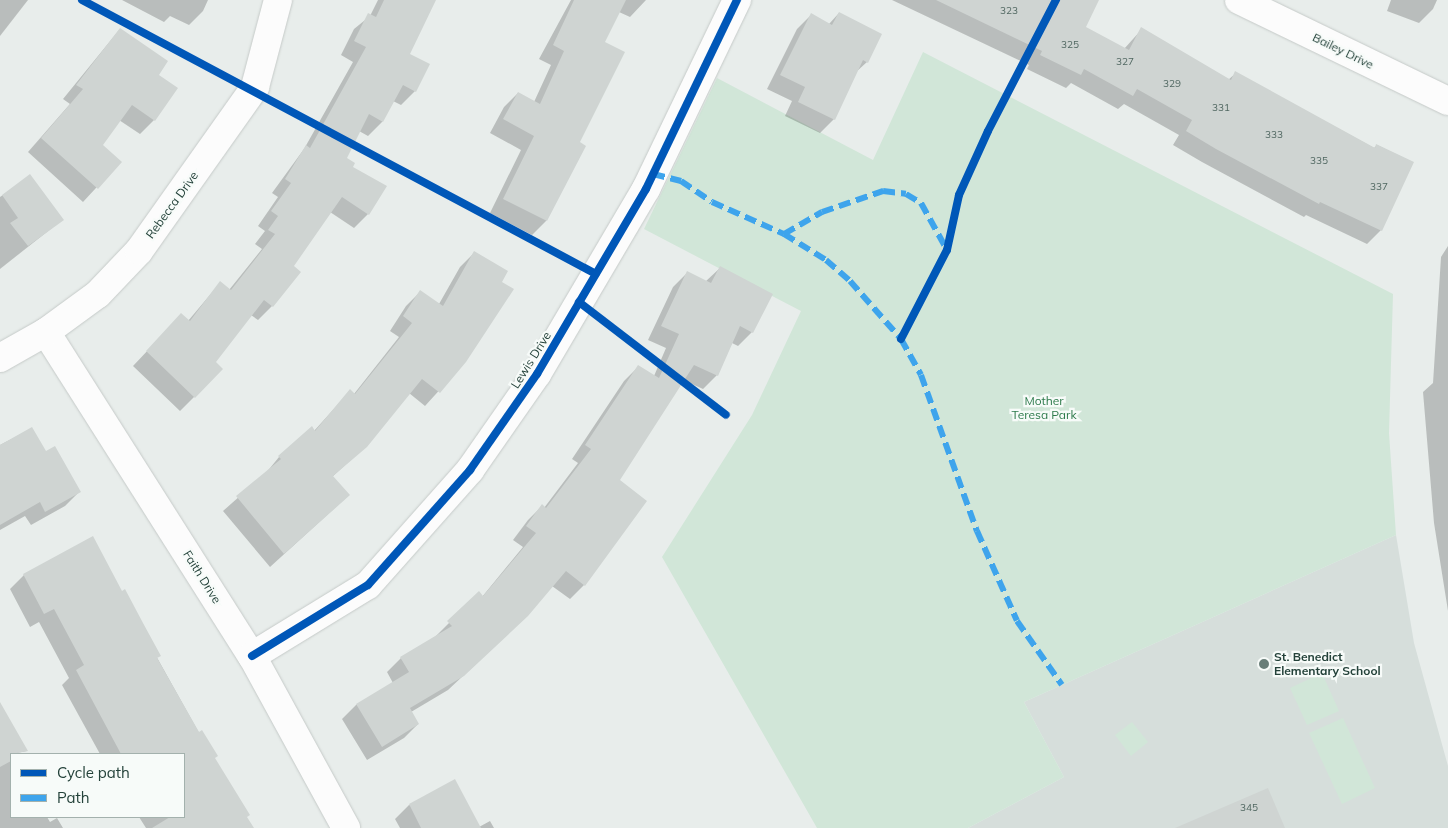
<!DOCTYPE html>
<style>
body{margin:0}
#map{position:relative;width:1448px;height:828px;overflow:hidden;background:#e8edeb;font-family:Mulish,sans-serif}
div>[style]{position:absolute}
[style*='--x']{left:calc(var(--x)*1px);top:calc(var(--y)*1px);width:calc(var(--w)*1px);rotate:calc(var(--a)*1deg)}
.built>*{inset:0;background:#d6dedb}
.green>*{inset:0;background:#d1e6d8}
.shadow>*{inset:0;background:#0003}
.building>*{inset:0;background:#cfd4d2}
.roads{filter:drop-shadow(0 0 1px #c5cac8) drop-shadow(0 0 1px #c5cac8)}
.minor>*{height:28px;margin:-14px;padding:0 14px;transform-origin:14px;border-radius:14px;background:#fcfcfc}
.quiet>*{height:6px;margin-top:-3px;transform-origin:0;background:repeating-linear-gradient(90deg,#3ea4ec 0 12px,transparent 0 18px)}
.cycleway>*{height:8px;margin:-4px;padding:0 4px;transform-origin:4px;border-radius:4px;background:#0057b8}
.dots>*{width:14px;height:14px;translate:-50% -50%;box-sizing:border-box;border:2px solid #f7fbf9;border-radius:50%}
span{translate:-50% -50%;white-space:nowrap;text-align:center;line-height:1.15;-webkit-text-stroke:4.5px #f7fbf9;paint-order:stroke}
.number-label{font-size:10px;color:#506761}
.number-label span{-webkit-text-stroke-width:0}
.street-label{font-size:12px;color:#24423a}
.park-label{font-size:12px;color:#2d7a4b}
.poi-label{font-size:12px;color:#24423a;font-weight:700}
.left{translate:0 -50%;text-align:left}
.legend{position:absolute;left:10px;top:753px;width:175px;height:65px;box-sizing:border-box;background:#f7fbf9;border:1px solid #a3b1ad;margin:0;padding:6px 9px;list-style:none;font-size:15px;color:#24423a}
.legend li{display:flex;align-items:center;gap:10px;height:25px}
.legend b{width:25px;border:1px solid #a3b1ad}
</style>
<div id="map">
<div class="built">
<div style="clip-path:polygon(1396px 535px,1414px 643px,1448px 766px,1448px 828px,968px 828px,1064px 777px,1024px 702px)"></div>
</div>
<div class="green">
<div style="clip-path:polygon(923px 52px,1393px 294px,1389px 433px,1396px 535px,1024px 702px,1064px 777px,968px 828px,817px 828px,662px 557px,752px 415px,801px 311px,644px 229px,717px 78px,873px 160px)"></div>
<div style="clip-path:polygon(1322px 673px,1339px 711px,1307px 725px,1290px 688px)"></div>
<div style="clip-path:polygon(1343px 718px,1375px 788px,1342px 804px,1309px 733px)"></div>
<div style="clip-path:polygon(1132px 722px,1148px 742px,1131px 756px,1115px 735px)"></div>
</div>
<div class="shadow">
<div style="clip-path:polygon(0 0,28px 0,0 36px)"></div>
<div style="clip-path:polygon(122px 0,208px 0,203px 11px,189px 25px,170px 16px,164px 22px)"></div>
<div style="clip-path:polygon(378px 0,435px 0,408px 55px,415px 91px,401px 105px,393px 101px,382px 122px,368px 136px,359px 131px,345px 158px,352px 167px,368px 214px,354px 228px,330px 212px,293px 266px,272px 306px,258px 320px,251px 315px,214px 363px,194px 397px,180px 411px,133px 366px,168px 329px,188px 321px,220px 283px,229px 290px,262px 249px,255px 244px,265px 231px,258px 226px,278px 197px,272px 193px,304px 149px,353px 62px,341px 55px,354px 29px,370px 16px)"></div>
<div style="clip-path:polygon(571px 0,646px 0,630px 17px,619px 12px,603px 43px,578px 143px,585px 146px,546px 221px,532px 235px,490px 213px,521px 150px,490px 133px,504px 107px,518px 93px,534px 102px,551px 65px,539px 59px)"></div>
<div style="clip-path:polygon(892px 0,1098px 0,1084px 27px,1124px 49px,1142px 29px,1228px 80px,1236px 73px,1374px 148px,1377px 145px,1412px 162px,1381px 230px,1367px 244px,1306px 215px,1304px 217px,1202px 162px,1173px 145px,1179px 135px,1124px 104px,1118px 109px,1071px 83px,1066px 88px,1027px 69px,1029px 65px)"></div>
<div style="clip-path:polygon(1391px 0,1437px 0,1433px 9px,1419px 23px,1387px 11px)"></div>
<div style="clip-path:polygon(839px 13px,867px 62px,856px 72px,834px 119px,820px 133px,785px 116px,792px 101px,767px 89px,797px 29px,811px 15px,829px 24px)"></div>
<div style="clip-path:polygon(120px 29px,157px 75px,154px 120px,140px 134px,119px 120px,101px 145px,120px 162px,83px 202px,28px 152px,70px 104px,63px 99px)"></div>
<div style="clip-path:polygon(30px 176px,62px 220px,0 269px,0 197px)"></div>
<div style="clip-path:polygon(1448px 246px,1448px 611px,1434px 523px,1423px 392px,1433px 383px,1441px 257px)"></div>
<div style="clip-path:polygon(474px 253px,465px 362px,425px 406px,409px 393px,366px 446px,332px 477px,349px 495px,270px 567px,223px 511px,266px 473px,279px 457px,314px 431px,350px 391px,354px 394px,399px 337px,390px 331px,406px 306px,420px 292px,439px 304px,460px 267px)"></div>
<div style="clip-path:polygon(720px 268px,752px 332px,738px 346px,732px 343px,717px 375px,703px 389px,683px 380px,618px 480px,584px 585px,570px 599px,552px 586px,513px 629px,448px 690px,411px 712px,418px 724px,404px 738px,367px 760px,342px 719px,356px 705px,393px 683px,387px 672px,401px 658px,435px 637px,479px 593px,482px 597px,523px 547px,513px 540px,528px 520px,542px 506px,544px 508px,578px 463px,572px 459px,624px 381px,638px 367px,654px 376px,666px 348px,648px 340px,673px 287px,687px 273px,705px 282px)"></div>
<div style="clip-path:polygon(31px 429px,45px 453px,79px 492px,65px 506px,31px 525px,25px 516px,0 530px,0 445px)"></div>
<div style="clip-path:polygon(24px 575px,121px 593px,252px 828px,146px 828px,139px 817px,184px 817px,184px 754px,100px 754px,62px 685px,69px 678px,39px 622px,30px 627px,10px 589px)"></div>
<div style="clip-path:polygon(0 716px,27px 751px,11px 754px,11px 817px,47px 817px,50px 822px,57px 818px,63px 828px,0 828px)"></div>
<div style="clip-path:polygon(409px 805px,479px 827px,490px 821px,494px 828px,400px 828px,395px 819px)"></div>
</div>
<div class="building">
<div style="clip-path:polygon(384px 0,436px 0,410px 54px,430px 64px,416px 92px,403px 85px,383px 122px,369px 114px,347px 158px,355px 163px,353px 167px,387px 186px,369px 215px,342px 197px,294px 266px,301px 272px,273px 307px,264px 300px,216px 362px,223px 369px,195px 398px,146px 351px,181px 313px,190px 321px,220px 281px,231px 290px,275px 234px,268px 230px,278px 216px,271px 211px,291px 183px,285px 179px,306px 145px,310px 148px,366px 47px,354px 41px,368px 13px,376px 17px)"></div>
<div style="clip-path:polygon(574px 0,626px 0,605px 42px,625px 52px,580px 142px,586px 146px,547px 221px,503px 199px,534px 136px,503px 119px,518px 92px,540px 104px,564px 51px,553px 45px)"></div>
<div style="clip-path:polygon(936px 0,1099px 0,1086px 27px,1129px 50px,1141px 27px,1231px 80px,1235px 71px,1375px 148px,1376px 144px,1414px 162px,1382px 231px,1320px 202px,1319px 204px,1216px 149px,1186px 131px,1192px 120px,1137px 89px,1133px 96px,1084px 69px,1081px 75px,1040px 55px,1042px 51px)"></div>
<div style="clip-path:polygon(839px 12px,882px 34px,868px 63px,863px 60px,835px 120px,798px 102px,805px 87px,780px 75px,811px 13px,832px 25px)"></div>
<div style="clip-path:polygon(120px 28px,168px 61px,159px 75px,178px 88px,155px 121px,132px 105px,103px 145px,122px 162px,98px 189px,41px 138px,83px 89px,76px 85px)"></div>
<div style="clip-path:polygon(30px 174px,64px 220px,28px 246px,10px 223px,18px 218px,2px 195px)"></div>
<div style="clip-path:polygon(474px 251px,508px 271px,502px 282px,514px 289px,466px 362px,440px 393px,422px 379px,367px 447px,333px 476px,350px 495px,284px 554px,236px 496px,281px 459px,278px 456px,312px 426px,315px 431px,350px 389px,355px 394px,412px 323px,403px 316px,420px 290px,443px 306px)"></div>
<div style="clip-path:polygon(720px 266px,773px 294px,753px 333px,740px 326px,718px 376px,694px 365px,620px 480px,647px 501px,585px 586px,566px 571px,528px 616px,464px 676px,410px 708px,419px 724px,382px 747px,356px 704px,409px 672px,400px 657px,452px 626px,447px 621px,479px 591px,483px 596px,536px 533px,526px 526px,542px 504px,546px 508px,591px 449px,585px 445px,638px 365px,659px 378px,679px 334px,661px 326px,687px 271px,711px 283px)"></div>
<div style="clip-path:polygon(32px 427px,46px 451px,55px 446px,81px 492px,45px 512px,40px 502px,0 525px,0 445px)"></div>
<div style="clip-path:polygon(93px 536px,122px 591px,125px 589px,143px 623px,161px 656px,157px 658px,199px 732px,202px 730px,218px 756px,215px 758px,250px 815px,247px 817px,254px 828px,152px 828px,170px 817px,184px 817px,184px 754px,121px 754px,76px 670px,84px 665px,54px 609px,44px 614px,23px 574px)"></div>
<div style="clip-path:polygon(0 702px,28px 751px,11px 754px,11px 761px,0 767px)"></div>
<div style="clip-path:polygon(455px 779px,481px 828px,421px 828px,409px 804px)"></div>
<div style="clip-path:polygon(1268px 788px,1285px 828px,1175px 828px)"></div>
</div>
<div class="roads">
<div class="minor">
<div style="--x:1239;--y:0;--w:232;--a:25.8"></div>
<div style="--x:46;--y:332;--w:384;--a:57.6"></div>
<div style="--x:252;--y:656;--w:196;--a:61.3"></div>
<div style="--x:0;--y:358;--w:53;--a:-29.5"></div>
<div style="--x:46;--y:332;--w:64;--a:-36.2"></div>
<div style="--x:98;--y:294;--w:59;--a:-46.4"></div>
<div style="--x:139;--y:251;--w:201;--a:-54.7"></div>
<div style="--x:255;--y:87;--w:90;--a:-75.2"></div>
<div style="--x:252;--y:656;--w:136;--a:-31.5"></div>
<div style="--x:368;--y:585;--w:154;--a:-48.4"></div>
<div style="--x:470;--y:470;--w:117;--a:-55.1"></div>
<div style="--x:537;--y:374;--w:215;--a:-59.5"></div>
<div style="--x:646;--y:189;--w:210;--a:-64.3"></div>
</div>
</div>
<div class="quiet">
<div style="--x:653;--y:174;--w:29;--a:14"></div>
<div style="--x:681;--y:181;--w:37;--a:34"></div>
<div style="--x:712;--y:202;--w:79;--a:24"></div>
<div style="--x:784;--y:234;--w:49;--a:31.8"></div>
<div style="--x:826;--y:260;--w:32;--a:41"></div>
<div style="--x:850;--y:281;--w:77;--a:48.7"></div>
<div style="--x:901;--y:339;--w:41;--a:60.9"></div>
<div style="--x:921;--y:375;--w:166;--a:70.3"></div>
<div style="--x:977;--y:531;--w:98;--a:66"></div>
<div style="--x:1017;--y:621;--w:78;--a:54.9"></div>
<div style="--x:784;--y:234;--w:44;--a:-30.1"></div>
<div style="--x:822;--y:212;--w:65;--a:-19"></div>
<div style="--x:883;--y:191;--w:23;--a:7"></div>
<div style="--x:906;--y:194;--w:17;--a:31"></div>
<div style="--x:921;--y:203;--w:54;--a:61"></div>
</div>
<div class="cycleway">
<div style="--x:82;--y:0;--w:582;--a:28.06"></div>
<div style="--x:579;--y:302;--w:185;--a:37.5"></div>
<div style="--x:901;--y:339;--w:100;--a:-62.7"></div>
<div style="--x:947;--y:250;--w:56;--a:-77.7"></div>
<div style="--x:959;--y:195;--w:70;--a:-65.6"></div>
<div style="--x:988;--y:131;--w:148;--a:-62.6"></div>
<div style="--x:252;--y:656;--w:136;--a:-31.5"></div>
<div style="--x:368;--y:585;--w:154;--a:-48.4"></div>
<div style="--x:470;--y:470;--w:117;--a:-55.1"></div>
<div style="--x:537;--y:374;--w:215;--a:-59.5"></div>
<div style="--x:646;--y:189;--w:210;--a:-64.3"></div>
</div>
<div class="dots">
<div style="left:1264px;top:664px;background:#697e78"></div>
</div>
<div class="number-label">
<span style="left:1009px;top:11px">323</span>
<span style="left:1070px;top:45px">325</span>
<span style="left:1125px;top:62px">327</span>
<span style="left:1172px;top:84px">329</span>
<span style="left:1221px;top:108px">331</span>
<span style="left:1274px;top:135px">333</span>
<span style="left:1319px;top:161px">335</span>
<span style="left:1379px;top:187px">337</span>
<span style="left:1249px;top:808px">345</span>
</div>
<div class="street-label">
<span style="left:1343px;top:51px;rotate:26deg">Bailey Drive</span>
<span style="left:172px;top:205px;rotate:-54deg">Rebecca Drive</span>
<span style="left:531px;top:360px;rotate:-58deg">Lewis Drive</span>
<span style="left:202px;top:577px;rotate:58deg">Faith Drive</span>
</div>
<div class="park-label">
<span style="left:1044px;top:408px">Mother<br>Teresa Park</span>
</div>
<div class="poi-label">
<span class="left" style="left:1274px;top:664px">St. Benedict<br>Elementary School</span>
</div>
<ul class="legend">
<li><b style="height:6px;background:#0057b8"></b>Cycle path</li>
<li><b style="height:6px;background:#3ea4ec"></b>Path</li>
</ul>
</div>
